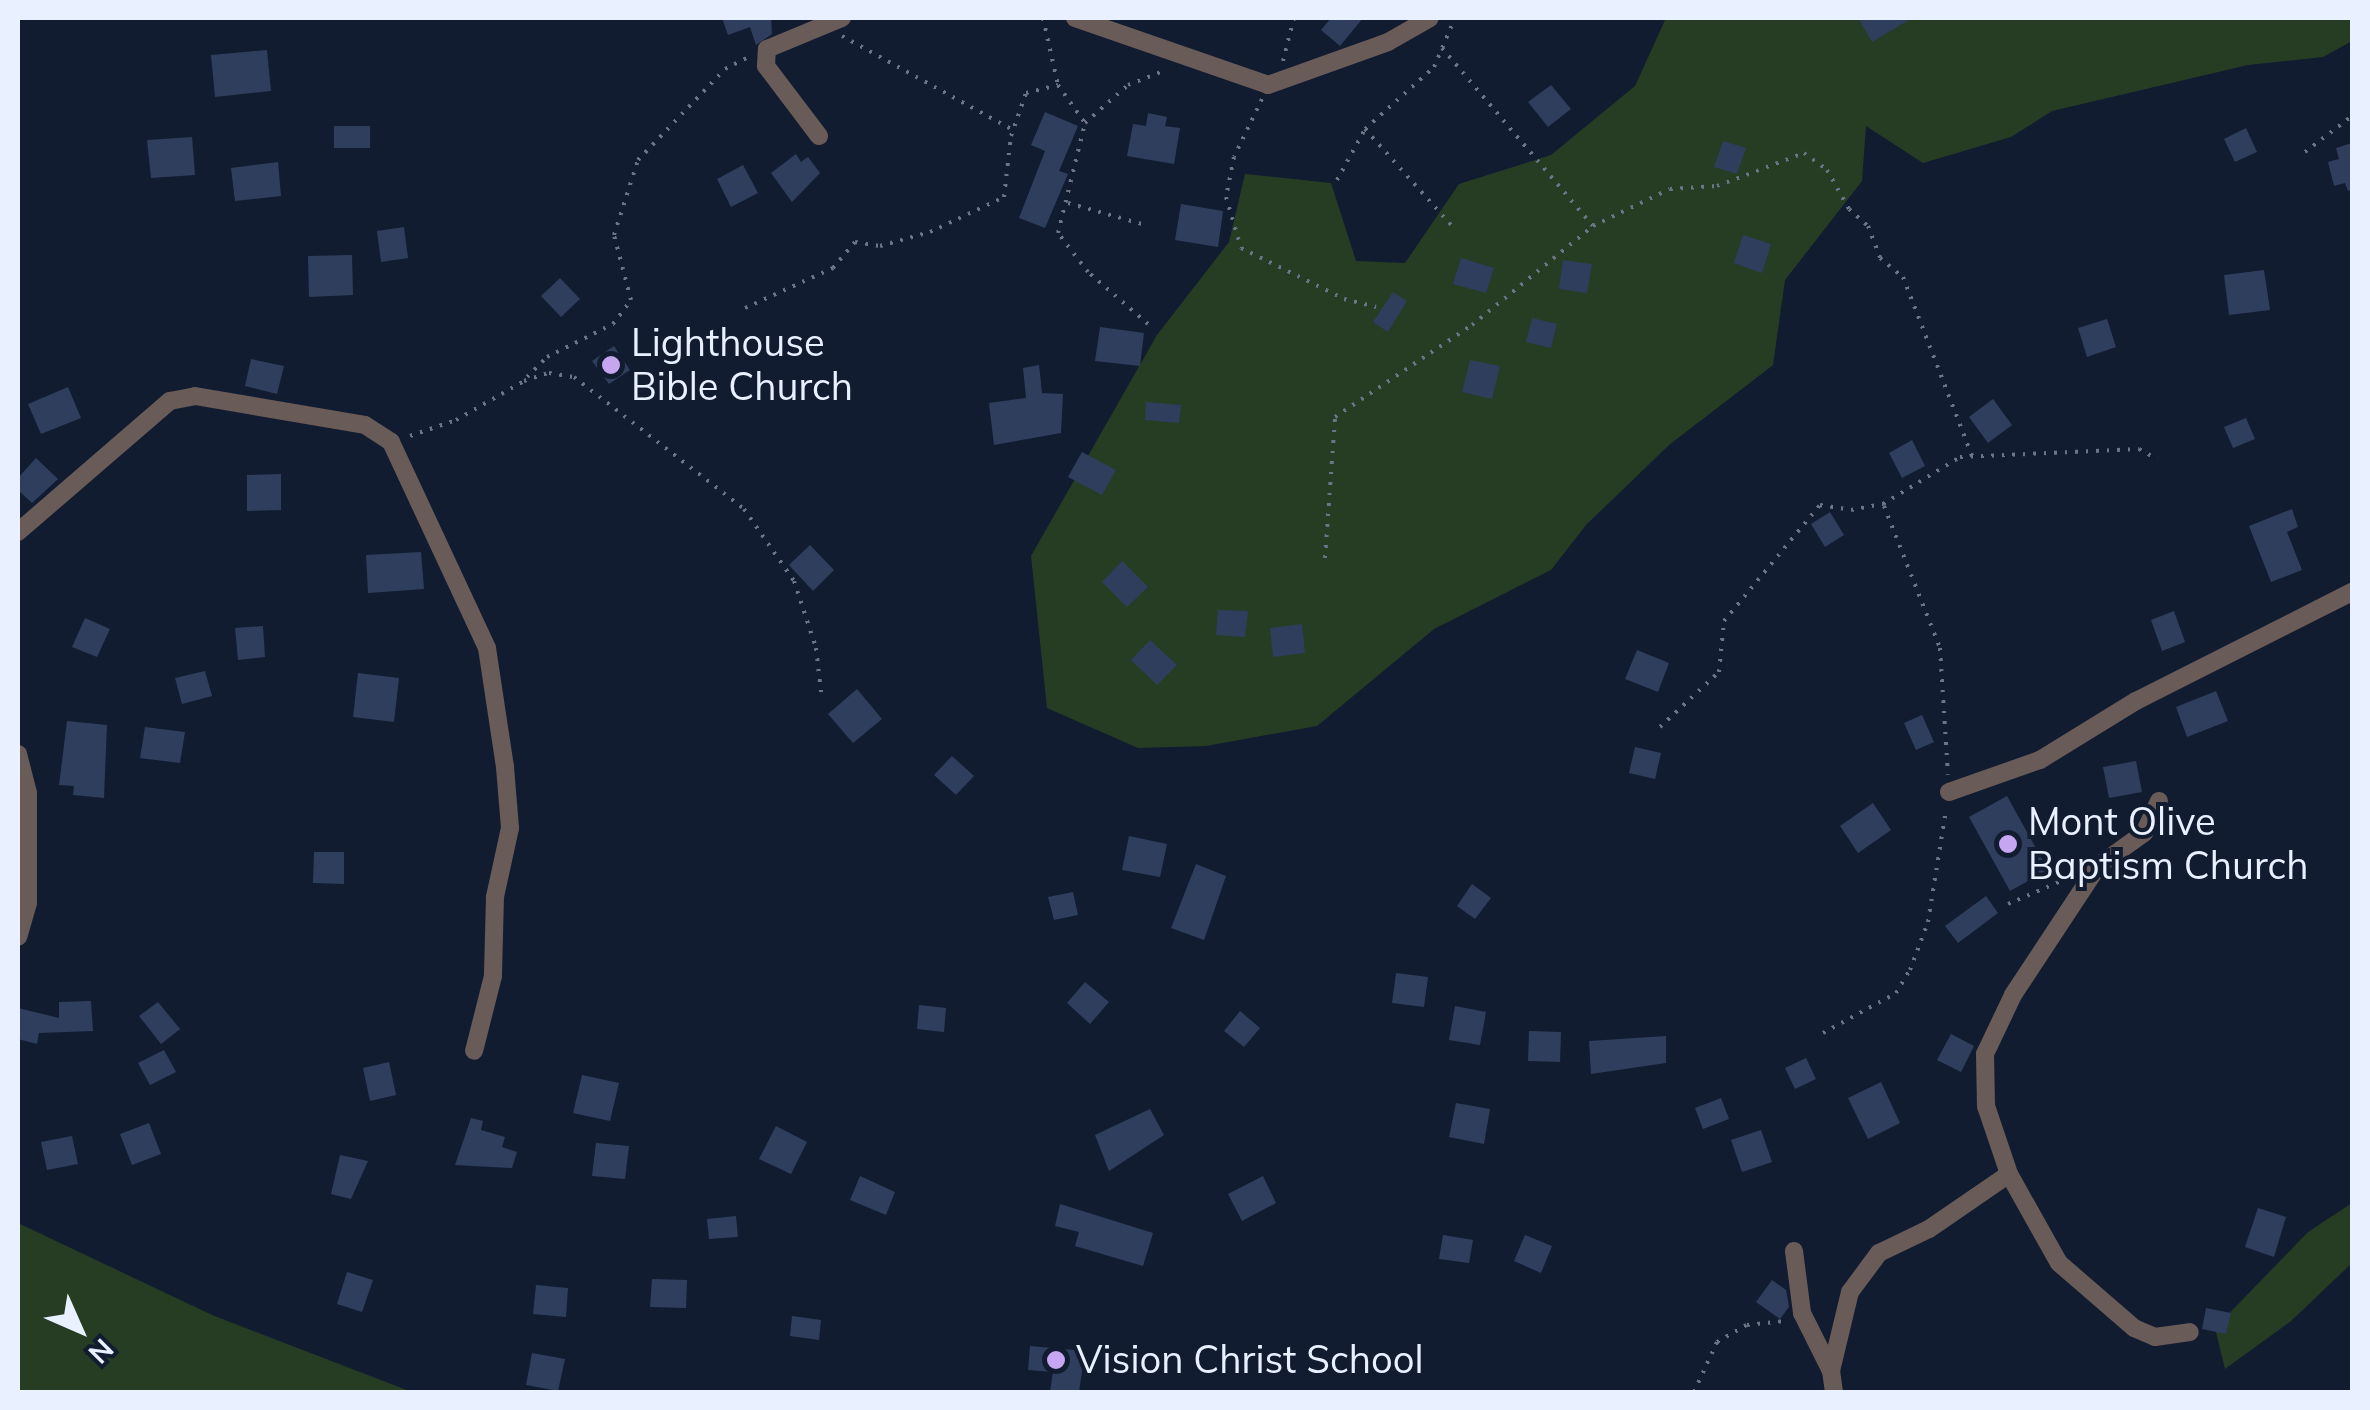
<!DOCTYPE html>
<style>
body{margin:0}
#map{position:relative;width:2370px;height:1410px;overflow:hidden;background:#121c31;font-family:Mulish,sans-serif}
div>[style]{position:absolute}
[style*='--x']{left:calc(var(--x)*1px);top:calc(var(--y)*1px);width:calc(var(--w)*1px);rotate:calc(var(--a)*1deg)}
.green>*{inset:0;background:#263d24}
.building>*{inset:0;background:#2f3e5d}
.path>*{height:4px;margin-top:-2px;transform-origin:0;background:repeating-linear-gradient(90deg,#6c7487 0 2.5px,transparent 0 10.5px)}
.minor>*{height:18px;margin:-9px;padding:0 9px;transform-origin:9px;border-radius:9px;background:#695b58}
.dots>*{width:28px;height:28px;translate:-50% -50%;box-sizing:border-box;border:5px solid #121c31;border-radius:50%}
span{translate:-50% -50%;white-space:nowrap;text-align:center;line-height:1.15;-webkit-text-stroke:8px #121c31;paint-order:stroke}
.poi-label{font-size:38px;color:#e9f0ff}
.left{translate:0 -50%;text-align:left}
.frame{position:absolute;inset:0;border:20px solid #e9f0ff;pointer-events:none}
.north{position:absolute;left:30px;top:1280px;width:100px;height:100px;-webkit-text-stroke:8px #121c31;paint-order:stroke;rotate:135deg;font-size:28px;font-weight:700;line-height:40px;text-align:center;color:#e9f0ff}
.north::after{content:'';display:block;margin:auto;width:35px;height:45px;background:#e9f0ff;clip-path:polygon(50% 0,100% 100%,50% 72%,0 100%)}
</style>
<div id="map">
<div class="green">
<div style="clip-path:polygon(1666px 18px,2352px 18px,2352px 41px,2323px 57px,2248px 65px,2052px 111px,2011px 137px,1923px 163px,1866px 126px,1862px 181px,1785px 280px,1773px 365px,1669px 445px,1586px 525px,1551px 570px,1434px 629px,1317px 726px,1206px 746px,1138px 748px,1047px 708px,1031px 556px,1157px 335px,1229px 242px,1245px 174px,1331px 183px,1356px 261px,1405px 263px,1459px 184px,1551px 155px,1635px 86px)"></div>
<div style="clip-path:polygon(2352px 1203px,2352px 1263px,2291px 1321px,2225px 1369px,2215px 1328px,2308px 1232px)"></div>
<div style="clip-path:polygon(18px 1223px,212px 1315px,412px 1392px,18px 1392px)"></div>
</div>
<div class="building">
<div style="clip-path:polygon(722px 18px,771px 18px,772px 34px,756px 45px,750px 27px,728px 35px)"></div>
<div style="clip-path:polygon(1331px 18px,1363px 18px,1340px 46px,1321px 30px)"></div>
<div style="clip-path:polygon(1858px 18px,1912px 18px,1872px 42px)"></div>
<div style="clip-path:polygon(267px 50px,271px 91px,215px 97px,211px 55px)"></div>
<div style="clip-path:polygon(1551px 85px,1571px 109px,1548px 127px,1528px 102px)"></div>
<div style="clip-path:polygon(1045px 112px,1078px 126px,1059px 171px,1068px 174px,1045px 228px,1019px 218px,1045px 151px,1031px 145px)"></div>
<div style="clip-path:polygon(1148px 113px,1167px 117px,1165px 126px,1180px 128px,1174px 164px,1127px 156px,1133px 124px,1146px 126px)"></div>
<div style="clip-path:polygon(334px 126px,370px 126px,370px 148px,334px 148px)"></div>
<div style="clip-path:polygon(2246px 128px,2257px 152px,2235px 162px,2224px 139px)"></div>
<div style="clip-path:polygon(192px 137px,195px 175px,151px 178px,147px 140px)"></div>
<div style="clip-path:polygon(1723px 141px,1746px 148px,1737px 174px,1714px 167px)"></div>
<div style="clip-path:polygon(2352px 143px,2352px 190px,2348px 191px,2345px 183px,2334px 186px,2328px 162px,2339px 159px,2336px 148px)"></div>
<div style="clip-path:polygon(796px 154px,801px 162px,808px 157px,820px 173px,792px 202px,771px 173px)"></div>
<div style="clip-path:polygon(278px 162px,281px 196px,235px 201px,231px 168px)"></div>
<div style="clip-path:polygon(743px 165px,758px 193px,731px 207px,717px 179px)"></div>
<div style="clip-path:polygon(1181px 204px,1223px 211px,1218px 247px,1175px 240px)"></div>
<div style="clip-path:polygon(404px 227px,408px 258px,381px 262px,377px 231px)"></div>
<div style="clip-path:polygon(1743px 235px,1771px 244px,1762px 273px,1734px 263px)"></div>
<div style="clip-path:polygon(352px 255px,353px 295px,309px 297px,308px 256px)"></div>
<div style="clip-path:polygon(1461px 258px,1494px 268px,1486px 293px,1453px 284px)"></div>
<div style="clip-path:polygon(1563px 260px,1592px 264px,1587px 293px,1559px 289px)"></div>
<div style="clip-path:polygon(2264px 270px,2270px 310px,2229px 315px,2224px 275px)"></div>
<div style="clip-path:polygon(560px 278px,580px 299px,561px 317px,541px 296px)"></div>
<div style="clip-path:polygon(1393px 292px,1407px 301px,1388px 332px,1373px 322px)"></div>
<div style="clip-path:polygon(1532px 318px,1557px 324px,1551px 348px,1526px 342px)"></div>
<div style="clip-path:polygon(2107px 319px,2116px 347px,2087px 357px,2078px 328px)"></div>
<div style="clip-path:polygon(1100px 327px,1144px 333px,1140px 366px,1095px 361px)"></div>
<div style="clip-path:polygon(614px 346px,630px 370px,609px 384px,592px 361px)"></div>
<div style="clip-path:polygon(251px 359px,284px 366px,277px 394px,245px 386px)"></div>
<div style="clip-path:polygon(1470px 360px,1500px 366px,1492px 399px,1462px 392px)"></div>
<div style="clip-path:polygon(1039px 365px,1042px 393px,1063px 394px,1061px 433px,994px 445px,989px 403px,1026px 398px,1023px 368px)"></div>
<div style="clip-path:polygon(68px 387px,81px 418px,41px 434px,28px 404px)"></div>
<div style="clip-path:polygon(1993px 399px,2012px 425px,1988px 443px,1969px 417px)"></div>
<div style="clip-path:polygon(1146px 402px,1181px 405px,1179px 423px,1145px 420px)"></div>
<div style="clip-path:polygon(2246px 418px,2255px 439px,2233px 448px,2224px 427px)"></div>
<div style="clip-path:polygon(1912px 440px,1925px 466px,1902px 478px,1889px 453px)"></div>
<div style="clip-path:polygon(1082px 452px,1116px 470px,1102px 495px,1068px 477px)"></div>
<div style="clip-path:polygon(36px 458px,58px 479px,32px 503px,18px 490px,18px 478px)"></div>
<div style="clip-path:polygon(281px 474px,281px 510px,247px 511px,247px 475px)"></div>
<div style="clip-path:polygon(2292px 509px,2298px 527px,2287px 532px,2302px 570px,2271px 582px,2249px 526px)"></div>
<div style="clip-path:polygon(1830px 512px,1844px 535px,1825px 547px,1811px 524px)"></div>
<div style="clip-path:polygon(810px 545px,834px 570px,813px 591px,789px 565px)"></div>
<div style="clip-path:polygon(421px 552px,424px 589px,368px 593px,366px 555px)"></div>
<div style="clip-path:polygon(1122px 561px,1148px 587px,1127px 607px,1102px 582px)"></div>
<div style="clip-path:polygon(1218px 610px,1248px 611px,1245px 637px,1216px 635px)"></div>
<div style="clip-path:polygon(2174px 611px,2185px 642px,2162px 651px,2151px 620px)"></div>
<div style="clip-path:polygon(85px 618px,110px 629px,97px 657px,72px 647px)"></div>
<div style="clip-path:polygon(1302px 624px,1305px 653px,1273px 657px,1270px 628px)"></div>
<div style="clip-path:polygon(263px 626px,265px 657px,238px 660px,235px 628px)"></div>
<div style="clip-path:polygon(1150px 640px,1177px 665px,1157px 685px,1131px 660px)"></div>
<div style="clip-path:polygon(1637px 650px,1669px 663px,1658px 692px,1625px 679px)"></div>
<div style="clip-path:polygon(205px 671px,212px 696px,182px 704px,175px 678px)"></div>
<div style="clip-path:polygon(358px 673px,399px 678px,394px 722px,353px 717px)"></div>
<div style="clip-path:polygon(857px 689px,882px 719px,853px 743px,828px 714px)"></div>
<div style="clip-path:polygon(2216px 691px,2228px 721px,2187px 737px,2176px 707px)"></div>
<div style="clip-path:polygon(1922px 715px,1934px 742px,1916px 750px,1904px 723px)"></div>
<div style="clip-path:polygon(67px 721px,107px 725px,104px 798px,73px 795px,74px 786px,59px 785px)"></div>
<div style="clip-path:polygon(145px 727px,185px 732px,180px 763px,140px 758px)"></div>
<div style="clip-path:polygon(1635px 747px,1661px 753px,1655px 779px,1629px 773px)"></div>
<div style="clip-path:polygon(952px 756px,974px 776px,956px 795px,934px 775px)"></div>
<div style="clip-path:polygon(2136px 761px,2142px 792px,2109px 798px,2103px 767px)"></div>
<div style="clip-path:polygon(2007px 796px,2048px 870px,2010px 891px,1969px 817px)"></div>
<div style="clip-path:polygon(1873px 803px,1891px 830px,1858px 853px,1840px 826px)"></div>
<div style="clip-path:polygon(1129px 836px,1167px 844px,1160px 877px,1122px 870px)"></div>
<div style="clip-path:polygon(314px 852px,344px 852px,344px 884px,313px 883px)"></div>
<div style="clip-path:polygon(1196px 864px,1226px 876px,1204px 940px,1171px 928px)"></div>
<div style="clip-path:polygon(1472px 884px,1491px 898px,1475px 919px,1457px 906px)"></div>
<div style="clip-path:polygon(1073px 892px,1078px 915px,1054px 920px,1048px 897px)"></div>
<div style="clip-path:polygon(1986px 896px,1998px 913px,1958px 943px,1945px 926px)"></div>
<div style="clip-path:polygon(1396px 973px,1428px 977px,1424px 1007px,1392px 1003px)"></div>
<div style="clip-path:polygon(1085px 982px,1109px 1002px,1090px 1024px,1067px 1003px)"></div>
<div style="clip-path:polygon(91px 1001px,93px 1031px,39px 1033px,37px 1044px,18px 1039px,18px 1008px,59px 1018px,59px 1002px)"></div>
<div style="clip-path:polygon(158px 1002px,180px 1029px,161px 1044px,139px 1016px)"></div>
<div style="clip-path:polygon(919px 1005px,946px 1008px,944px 1032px,917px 1029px)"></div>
<div style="clip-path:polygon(1455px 1006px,1486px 1012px,1480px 1045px,1449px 1040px)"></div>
<div style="clip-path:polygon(1240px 1011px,1260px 1028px,1244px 1047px,1224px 1031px)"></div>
<div style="clip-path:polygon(1529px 1031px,1561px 1032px,1560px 1062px,1528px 1061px)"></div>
<div style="clip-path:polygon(1951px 1034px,1974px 1046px,1961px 1072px,1937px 1060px)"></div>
<div style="clip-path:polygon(1666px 1036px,1666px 1063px,1591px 1074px,1589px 1041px)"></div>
<div style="clip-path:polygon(164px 1050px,176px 1072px,150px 1085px,138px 1063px)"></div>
<div style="clip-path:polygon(1806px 1058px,1816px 1079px,1795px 1089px,1785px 1068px)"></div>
<div style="clip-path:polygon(389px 1062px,396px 1095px,370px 1101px,363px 1068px)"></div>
<div style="clip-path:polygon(582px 1075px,619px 1083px,610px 1121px,573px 1113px)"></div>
<div style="clip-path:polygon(1881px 1082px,1900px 1123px,1868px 1139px,1848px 1098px)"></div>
<div style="clip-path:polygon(1721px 1098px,1729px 1119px,1703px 1129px,1695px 1108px)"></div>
<div style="clip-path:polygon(1456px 1103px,1490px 1109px,1484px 1144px,1449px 1137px)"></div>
<div style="clip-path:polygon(1150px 1109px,1164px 1135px,1109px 1171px,1095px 1135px)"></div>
<div style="clip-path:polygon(471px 1118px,483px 1121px,481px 1130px,505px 1137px,502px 1147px,517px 1152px,512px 1168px,455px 1165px)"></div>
<div style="clip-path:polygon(149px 1123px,161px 1154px,132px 1165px,120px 1134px)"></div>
<div style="clip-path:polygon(776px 1126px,807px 1142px,791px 1174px,759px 1159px)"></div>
<div style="clip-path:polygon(1761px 1130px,1772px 1162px,1742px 1172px,1731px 1140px)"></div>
<div style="clip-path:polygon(72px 1136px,78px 1164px,47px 1170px,41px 1142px)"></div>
<div style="clip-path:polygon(596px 1143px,629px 1146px,625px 1179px,592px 1176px)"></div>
<div style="clip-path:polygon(340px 1155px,368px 1161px,351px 1199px,331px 1194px)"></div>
<div style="clip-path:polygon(860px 1176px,895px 1192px,886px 1215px,850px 1200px)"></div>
<div style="clip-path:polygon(1263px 1176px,1276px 1203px,1242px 1221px,1228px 1194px)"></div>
<div style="clip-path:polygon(1060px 1204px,1153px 1233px,1143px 1266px,1075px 1246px,1079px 1232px,1055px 1226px)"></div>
<div style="clip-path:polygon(2258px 1208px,2286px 1217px,2274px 1257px,2245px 1247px)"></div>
<div style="clip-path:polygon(736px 1216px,738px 1237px,709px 1239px,707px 1219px)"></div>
<div style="clip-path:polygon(1443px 1235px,1473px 1240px,1469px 1263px,1439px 1259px)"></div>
<div style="clip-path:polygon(1525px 1235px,1552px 1246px,1541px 1273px,1514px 1261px)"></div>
<div style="clip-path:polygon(347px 1272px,373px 1280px,362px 1312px,337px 1304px)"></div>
<div style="clip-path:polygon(652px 1279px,687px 1280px,686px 1308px,650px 1307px)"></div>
<div style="clip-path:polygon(1772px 1280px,1786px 1290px,1789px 1307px,1780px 1319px,1756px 1302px)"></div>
<div style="clip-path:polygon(536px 1285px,568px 1288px,566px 1317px,533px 1314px)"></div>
<div style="clip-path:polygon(2206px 1308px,2231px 1313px,2226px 1334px,2202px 1329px)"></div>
<div style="clip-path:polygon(792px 1316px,821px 1320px,819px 1340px,790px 1336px)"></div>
<div style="clip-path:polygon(1030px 1346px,1085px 1351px,1079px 1392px,1050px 1392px,1053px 1372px,1028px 1370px)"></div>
<div style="clip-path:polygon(532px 1353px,565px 1359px,558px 1391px,526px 1385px)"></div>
</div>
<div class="path">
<div style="--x:1043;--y:18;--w:69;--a:77.4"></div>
<div style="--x:1058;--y:85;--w:47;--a:54.6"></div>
<div style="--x:842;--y:36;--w:195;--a:28.8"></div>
<div style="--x:1442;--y:48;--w:233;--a:49.7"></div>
<div style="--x:1283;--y:61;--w:44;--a:-75.7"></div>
<div style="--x:1262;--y:99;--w:64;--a:115.8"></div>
<div style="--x:1234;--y:157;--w:41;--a:101.3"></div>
<div style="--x:1226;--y:197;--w:53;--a:73.6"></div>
<div style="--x:1241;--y:248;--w:115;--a:26.3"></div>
<div style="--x:1344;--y:299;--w:33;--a:14"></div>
<div style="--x:1365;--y:129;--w:129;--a:48.1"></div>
<div style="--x:2305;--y:152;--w:59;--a:-37.5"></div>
<div style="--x:1337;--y:180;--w:58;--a:-61.2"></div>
<div style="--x:1365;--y:129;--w:93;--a:-41.9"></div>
<div style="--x:1434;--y:67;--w:53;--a:-66.8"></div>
<div style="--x:1068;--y:203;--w:80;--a:15.9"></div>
<div style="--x:745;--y:308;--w:97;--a:-24.4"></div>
<div style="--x:833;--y:268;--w:34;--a:-50"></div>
<div style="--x:855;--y:242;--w:25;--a:9"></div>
<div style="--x:880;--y:246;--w:52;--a:-15.6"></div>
<div style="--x:930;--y:232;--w:82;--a:-25.3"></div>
<div style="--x:1004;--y:197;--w:61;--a:-83.5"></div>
<div style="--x:1011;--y:136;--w:46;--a:-70.8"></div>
<div style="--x:1026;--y:93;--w:33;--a:-14"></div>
<div style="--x:1148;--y:324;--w:79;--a:-139.1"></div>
<div style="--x:1088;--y:272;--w:49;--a:-127.6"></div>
<div style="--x:1058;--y:233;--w:113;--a:-76.2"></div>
<div style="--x:1085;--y:123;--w:57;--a:-41.5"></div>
<div style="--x:1128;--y:85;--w:41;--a:-21.5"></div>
<div style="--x:527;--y:377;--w:28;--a:-45"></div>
<div style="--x:547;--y:357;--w:74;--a:-26.6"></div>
<div style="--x:613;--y:324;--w:30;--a:-53"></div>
<div style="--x:631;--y:300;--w:67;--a:-104.7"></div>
<div style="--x:614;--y:235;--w:79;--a:-72.3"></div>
<div style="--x:638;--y:160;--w:126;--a:-46.3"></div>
<div style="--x:725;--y:69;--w:27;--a:-27"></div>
<div style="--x:410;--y:436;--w:49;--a:-19.2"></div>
<div style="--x:456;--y:420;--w:78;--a:-29.8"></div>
<div style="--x:524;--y:381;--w:26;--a:-18"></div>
<div style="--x:549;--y:373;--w:25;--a:9"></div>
<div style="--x:574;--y:377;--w:215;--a:37.8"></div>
<div style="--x:744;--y:509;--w:88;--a:55.2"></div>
<div style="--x:794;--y:581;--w:71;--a:71.8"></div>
<div style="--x:816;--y:648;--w:52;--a:83.4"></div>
<div style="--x:1884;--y:506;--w:153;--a:68.5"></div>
<div style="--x:1940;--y:648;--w:127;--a:86.4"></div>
<div style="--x:1325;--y:558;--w:141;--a:-85.9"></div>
<div style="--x:1335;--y:417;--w:165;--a:-33.9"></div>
<div style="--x:1472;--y:325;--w:156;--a:-39.3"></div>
<div style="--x:1593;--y:226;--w:85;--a:-25.7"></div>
<div style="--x:1670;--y:189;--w:47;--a:-3.7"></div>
<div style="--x:1717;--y:186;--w:93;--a:-20.8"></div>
<div style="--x:1804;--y:153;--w:29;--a:36"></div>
<div style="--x:1827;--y:170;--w:45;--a:60.6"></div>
<div style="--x:1849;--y:209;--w:25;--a:42"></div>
<div style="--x:1868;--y:226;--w:34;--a:69"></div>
<div style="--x:1880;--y:258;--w:30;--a:40"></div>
<div style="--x:1903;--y:277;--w:194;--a:68.9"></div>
<div style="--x:1660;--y:727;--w:81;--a:-43"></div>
<div style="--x:1719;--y:672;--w:51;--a:-84.4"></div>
<div style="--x:1724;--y:621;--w:151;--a:-50.4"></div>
<div style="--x:1820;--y:505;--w:31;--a:9"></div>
<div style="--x:1851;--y:510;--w:33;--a:-11"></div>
<div style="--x:1883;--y:504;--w:90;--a:-31.4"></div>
<div style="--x:1960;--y:457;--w:179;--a:-2.6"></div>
<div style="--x:2139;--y:449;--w:21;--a:29"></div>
<div style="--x:2008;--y:904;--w:65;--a:-23.4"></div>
<div style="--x:1823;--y:1033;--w:83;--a:-28.7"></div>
<div style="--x:1896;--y:993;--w:27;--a:-59"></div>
<div style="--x:1910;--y:970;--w:51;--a:-69.4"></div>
<div style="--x:1928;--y:922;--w:113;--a:-80.9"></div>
<div style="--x:1694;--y:1392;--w:55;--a:-65.3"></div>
<div style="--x:1717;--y:1342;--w:34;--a:-30"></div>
<div style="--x:1747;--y:1325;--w:39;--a:-6"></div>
</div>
<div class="minor">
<div style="--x:1075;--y:18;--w:204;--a:19.1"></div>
<div style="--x:1268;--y:85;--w:127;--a:-19.7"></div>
<div style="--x:1388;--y:42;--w:48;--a:-29.7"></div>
<div style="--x:819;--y:136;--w:88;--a:-127.1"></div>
<div style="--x:766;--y:66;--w:17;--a:-87"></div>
<div style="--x:767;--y:49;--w:81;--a:-22.5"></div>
<div style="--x:18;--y:532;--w:201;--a:-40.8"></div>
<div style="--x:170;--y:401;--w:25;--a:-11"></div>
<div style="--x:195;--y:396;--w:172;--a:9.7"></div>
<div style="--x:365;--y:425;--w:31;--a:33"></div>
<div style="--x:391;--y:442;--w:227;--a:65"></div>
<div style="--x:487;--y:648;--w:120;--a:81.4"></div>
<div style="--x:505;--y:767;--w:61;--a:85.3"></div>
<div style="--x:510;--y:828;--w:71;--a:102.3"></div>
<div style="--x:495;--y:897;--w:79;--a:91.5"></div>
<div style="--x:493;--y:976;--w:77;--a:104.2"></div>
<div style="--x:18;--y:754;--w:40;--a:75.6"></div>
<div style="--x:28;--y:793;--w:110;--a:90"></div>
<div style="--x:28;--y:903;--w:35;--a:106"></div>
<div style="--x:1949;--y:792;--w:96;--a:-19.4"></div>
<div style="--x:2040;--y:760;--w:113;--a:-31.6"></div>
<div style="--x:2136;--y:701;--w:242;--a:-26.8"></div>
<div style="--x:2159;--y:801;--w:35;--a:115"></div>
<div style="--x:2144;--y:833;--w:57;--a:144.3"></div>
<div style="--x:2098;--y:866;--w:154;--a:123.4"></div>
<div style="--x:2013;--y:995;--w:65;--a:115.4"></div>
<div style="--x:1985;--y:1054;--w:52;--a:88.9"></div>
<div style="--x:1986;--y:1106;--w:72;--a:71.3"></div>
<div style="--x:2009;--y:1174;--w:102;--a:60.7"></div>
<div style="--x:2059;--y:1263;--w:99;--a:40.9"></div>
<div style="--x:2134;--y:1328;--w:23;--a:23"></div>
<div style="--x:2155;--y:1337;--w:35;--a:-8"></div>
<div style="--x:1794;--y:1251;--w:63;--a:82.6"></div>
<div style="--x:1802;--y:1313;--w:65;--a:63.4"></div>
<div style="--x:1834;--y:1392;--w:21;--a:-98"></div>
<div style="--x:1831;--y:1371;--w:81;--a:-76.5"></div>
<div style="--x:1850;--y:1292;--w:49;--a:-53.4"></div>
<div style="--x:1879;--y:1253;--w:55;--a:-25.6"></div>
<div style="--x:1929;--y:1229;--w:97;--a:-34.5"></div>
</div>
<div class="dots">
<div style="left:611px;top:365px;background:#c6a6f0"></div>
<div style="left:2008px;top:844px;background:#c6a6f0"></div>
<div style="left:1056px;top:1360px;background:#c6a6f0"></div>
</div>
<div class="poi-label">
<span class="left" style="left:631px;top:365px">Lighthouse<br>Bible Church</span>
<span class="left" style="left:2028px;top:844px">Mont Olive<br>Baptism Church</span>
<span class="left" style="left:1076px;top:1360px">Vision Christ School</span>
</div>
<div class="frame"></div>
<div class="north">N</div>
</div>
